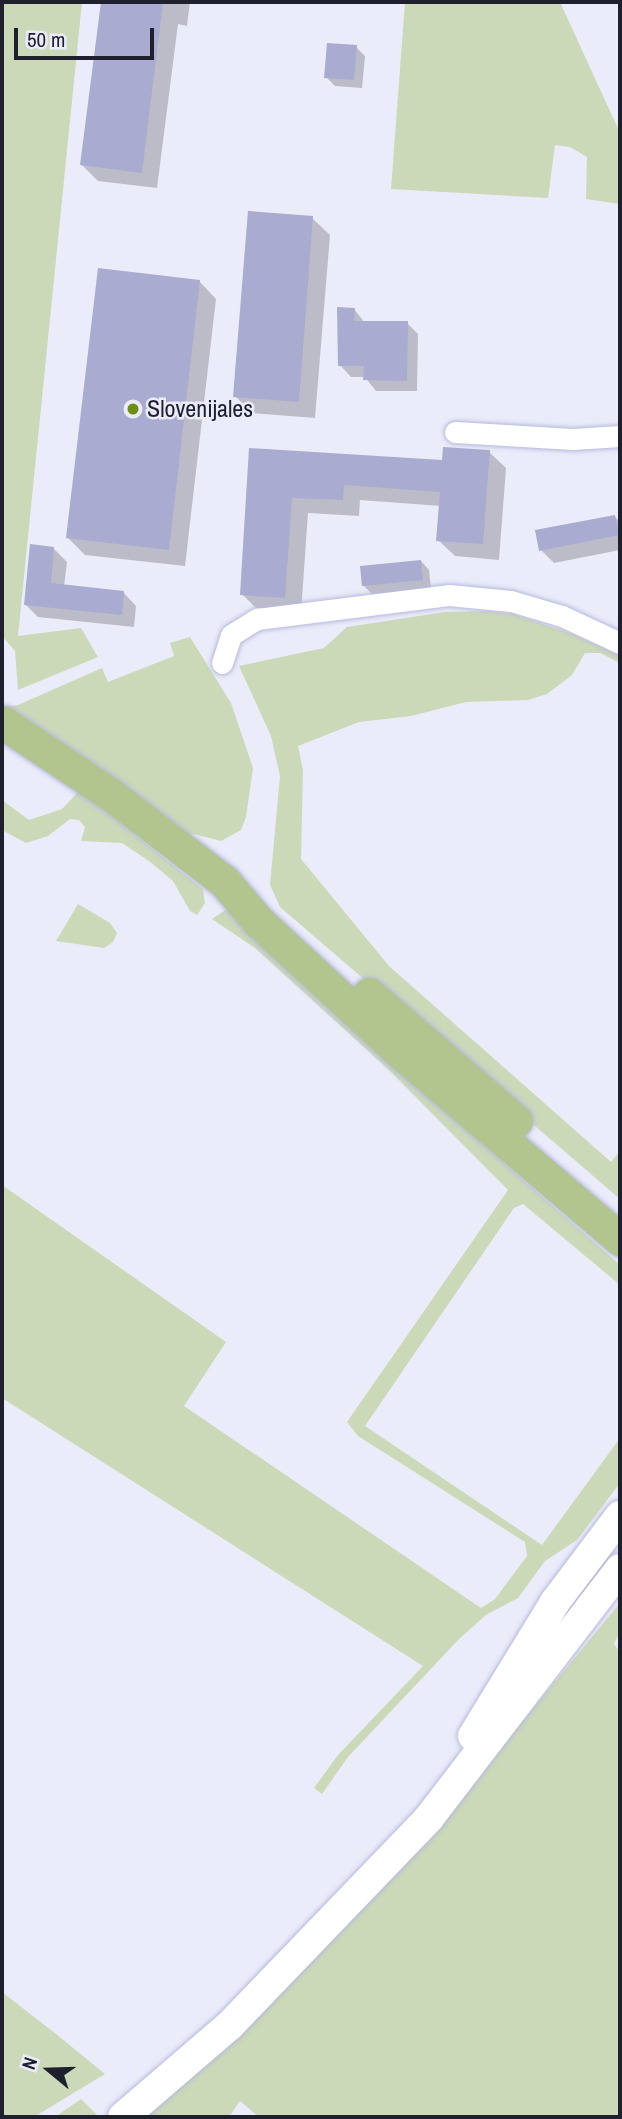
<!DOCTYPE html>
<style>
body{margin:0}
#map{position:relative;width:622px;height:2119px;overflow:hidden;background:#eaecfa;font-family:"Archivo Narrow",sans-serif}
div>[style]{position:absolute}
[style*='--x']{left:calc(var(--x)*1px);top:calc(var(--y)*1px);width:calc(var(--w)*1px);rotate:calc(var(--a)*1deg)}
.green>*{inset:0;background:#ccd9b8}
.shadow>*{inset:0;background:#0003}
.building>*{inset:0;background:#a9abd0}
.roads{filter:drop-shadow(0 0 2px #b7b9dc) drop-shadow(0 0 2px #b7b9dc)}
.street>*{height:21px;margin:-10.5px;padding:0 10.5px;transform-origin:10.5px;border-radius:10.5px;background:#fff}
.secondary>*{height:30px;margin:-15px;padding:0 15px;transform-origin:15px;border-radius:15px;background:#fff}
.primary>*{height:33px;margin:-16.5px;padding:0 16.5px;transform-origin:16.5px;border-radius:16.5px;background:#b3c58e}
.dots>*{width:19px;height:19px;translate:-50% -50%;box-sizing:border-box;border:4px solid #eaecfa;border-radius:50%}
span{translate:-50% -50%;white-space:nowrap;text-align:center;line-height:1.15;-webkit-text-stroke:5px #eaecfa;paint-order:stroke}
.poi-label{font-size:24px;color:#1f202d}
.left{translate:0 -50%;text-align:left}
.frame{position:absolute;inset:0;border:4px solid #1f202d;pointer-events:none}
.north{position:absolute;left:14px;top:2035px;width:70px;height:70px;-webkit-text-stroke:5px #eaecfa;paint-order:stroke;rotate:289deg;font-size:19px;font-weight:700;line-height:28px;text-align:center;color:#1f202d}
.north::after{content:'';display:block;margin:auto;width:24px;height:32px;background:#1f202d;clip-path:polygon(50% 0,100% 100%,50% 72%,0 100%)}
.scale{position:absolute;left:14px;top:28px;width:140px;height:32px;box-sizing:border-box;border:4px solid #1f202d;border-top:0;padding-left:9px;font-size:21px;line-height:24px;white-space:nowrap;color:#1f202d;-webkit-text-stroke:5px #eaecfa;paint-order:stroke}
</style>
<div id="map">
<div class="green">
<div style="clip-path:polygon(2px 2px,82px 2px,18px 636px,81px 628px,98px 657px,18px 690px,15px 651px,2px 636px)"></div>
<div style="clip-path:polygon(405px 2px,560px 2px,620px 133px,620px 204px,586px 199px,587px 157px,570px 147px,555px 145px,548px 198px,391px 189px)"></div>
<div style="clip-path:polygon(487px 611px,513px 614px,573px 634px,620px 656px,620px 663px,600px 653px,585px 653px,572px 675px,547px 694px,528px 700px,466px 702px,411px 716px,359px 722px,298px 746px,303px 770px,301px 859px,389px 966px,611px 1162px,620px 1151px,620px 1199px,280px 907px,270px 885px,280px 776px,271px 736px,239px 666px,324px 648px,347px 627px,445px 612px)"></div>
<div style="clip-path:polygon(190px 637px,231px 703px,253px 768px,246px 817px,241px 830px,221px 841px,189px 833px,113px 776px,3px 707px,18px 705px,102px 668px,108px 682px,174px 656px,170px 643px)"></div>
<div style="clip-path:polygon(79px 791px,203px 889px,205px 903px,197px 915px,190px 911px,173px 881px,149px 861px,122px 843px,81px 841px,85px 827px,79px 820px,70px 819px,48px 836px,26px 843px,2px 830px,2px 800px,29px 820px,62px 809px)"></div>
<div style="clip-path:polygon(78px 904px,110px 923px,117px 933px,113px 942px,104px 948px,56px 941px)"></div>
<div style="clip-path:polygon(227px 909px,435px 1091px,481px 1143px,620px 1265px,620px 1285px,523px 1204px,514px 1208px,365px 1426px,542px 1545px,620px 1438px,620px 1483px,577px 1540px,545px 1561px,518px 1598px,486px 1615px,459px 1639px,348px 1757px,322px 1794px,314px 1788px,338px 1755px,423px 1666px,2px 1398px,2px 1185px,226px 1342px,184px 1406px,481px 1608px,495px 1599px,527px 1556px,525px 1542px,358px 1436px,347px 1422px,508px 1190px,389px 1070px,255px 948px,212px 919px)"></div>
<div style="clip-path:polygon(620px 1603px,620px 1632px,614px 1644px,620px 1652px,620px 2117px,259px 2117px,240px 2101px,229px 2117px,142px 2117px,250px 2024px,402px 1867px)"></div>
<div style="clip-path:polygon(2px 1992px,56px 2034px,105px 2074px,34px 2117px,2px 2117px)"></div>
<div style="clip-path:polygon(81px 2099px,99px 2117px,55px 2117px)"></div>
</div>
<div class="shadow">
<div style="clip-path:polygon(105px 2px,190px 2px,187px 26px,178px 24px,157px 188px,98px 181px,82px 165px)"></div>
<div style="clip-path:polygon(356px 47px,365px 56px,362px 88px,335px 86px,326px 77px)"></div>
<div style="clip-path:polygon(312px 218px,330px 235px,315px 418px,252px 413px,235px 396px)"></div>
<div style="clip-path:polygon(199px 281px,216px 299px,185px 566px,85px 555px,68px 538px)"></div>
<div style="clip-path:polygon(354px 309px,365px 323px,407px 323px,418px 334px,417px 391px,376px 391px,365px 377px,351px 377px,340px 365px)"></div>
<div style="clip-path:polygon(251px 449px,443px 461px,489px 452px,506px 468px,499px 560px,455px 556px,438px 540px,441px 506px,360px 500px,359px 516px,308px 513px,301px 613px,258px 610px,242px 594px)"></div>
<div style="clip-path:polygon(615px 517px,620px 522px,620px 550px,554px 563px,541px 550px)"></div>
<div style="clip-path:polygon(54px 549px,67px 562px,64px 587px,123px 592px,136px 606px,134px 627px,38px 617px,25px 604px)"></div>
<div style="clip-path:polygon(421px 561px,429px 570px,431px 588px,372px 594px,363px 585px)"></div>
</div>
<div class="building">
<div style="clip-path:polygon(101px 2px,163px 2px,142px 173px,80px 165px)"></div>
<div style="clip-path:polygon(327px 43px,357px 45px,354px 80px,324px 78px)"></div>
<div style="clip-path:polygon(248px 211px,313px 216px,299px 402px,233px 397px)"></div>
<div style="clip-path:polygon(98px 268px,200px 280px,169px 550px,66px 538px)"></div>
<div style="clip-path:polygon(337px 307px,355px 308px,354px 321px,408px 321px,407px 381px,363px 380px,364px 366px,338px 366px)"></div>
<div style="clip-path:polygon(443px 447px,490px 450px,483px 544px,436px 541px,440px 492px,344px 485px,343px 500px,292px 498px,285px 598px,240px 595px,249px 448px,442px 460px)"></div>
<div style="clip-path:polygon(615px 515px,619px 535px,539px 551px,535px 530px)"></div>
<div style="clip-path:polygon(30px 544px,54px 547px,51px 583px,124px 591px,122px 615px,24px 605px)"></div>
<div style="clip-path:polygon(421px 560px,423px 580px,362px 586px,360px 566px)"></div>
</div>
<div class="roads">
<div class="street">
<div style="--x:455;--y:432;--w:118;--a:3.4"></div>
<div style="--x:573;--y:439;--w:47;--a:-3.7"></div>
<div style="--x:222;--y:663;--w:29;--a:-72"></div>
<div style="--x:231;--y:635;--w:31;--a:-32"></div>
<div style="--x:257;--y:619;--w:193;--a:-7.1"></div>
<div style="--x:449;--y:595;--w:62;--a:5.5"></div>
<div style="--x:511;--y:601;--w:53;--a:16.4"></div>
<div style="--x:562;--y:616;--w:64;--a:25"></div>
</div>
<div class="secondary">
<div style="--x:473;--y:1736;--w:157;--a:-58.5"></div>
<div style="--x:555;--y:1602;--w:108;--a:-52.9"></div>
<div style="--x:123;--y:2117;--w:141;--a:-40.7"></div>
<div style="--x:230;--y:2025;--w:287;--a:-46.1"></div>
<div style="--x:429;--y:1818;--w:314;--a:-52.5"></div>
</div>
<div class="primary">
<div style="--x:2;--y:722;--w:130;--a:33.7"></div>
<div style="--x:110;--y:794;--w:145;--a:37.4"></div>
<div style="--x:225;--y:882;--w:51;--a:49.8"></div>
<div style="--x:258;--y:921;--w:193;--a:42.7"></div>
<div style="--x:400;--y:1052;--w:289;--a:40.4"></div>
<div style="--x:369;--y:994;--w:194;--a:40.8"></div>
</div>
</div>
<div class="dots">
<div style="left:133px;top:409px;background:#6c8e15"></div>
</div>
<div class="poi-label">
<span class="left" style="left:147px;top:409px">Slovenijales</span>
</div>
<div class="frame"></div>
<div class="north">N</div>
<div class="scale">50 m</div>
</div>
